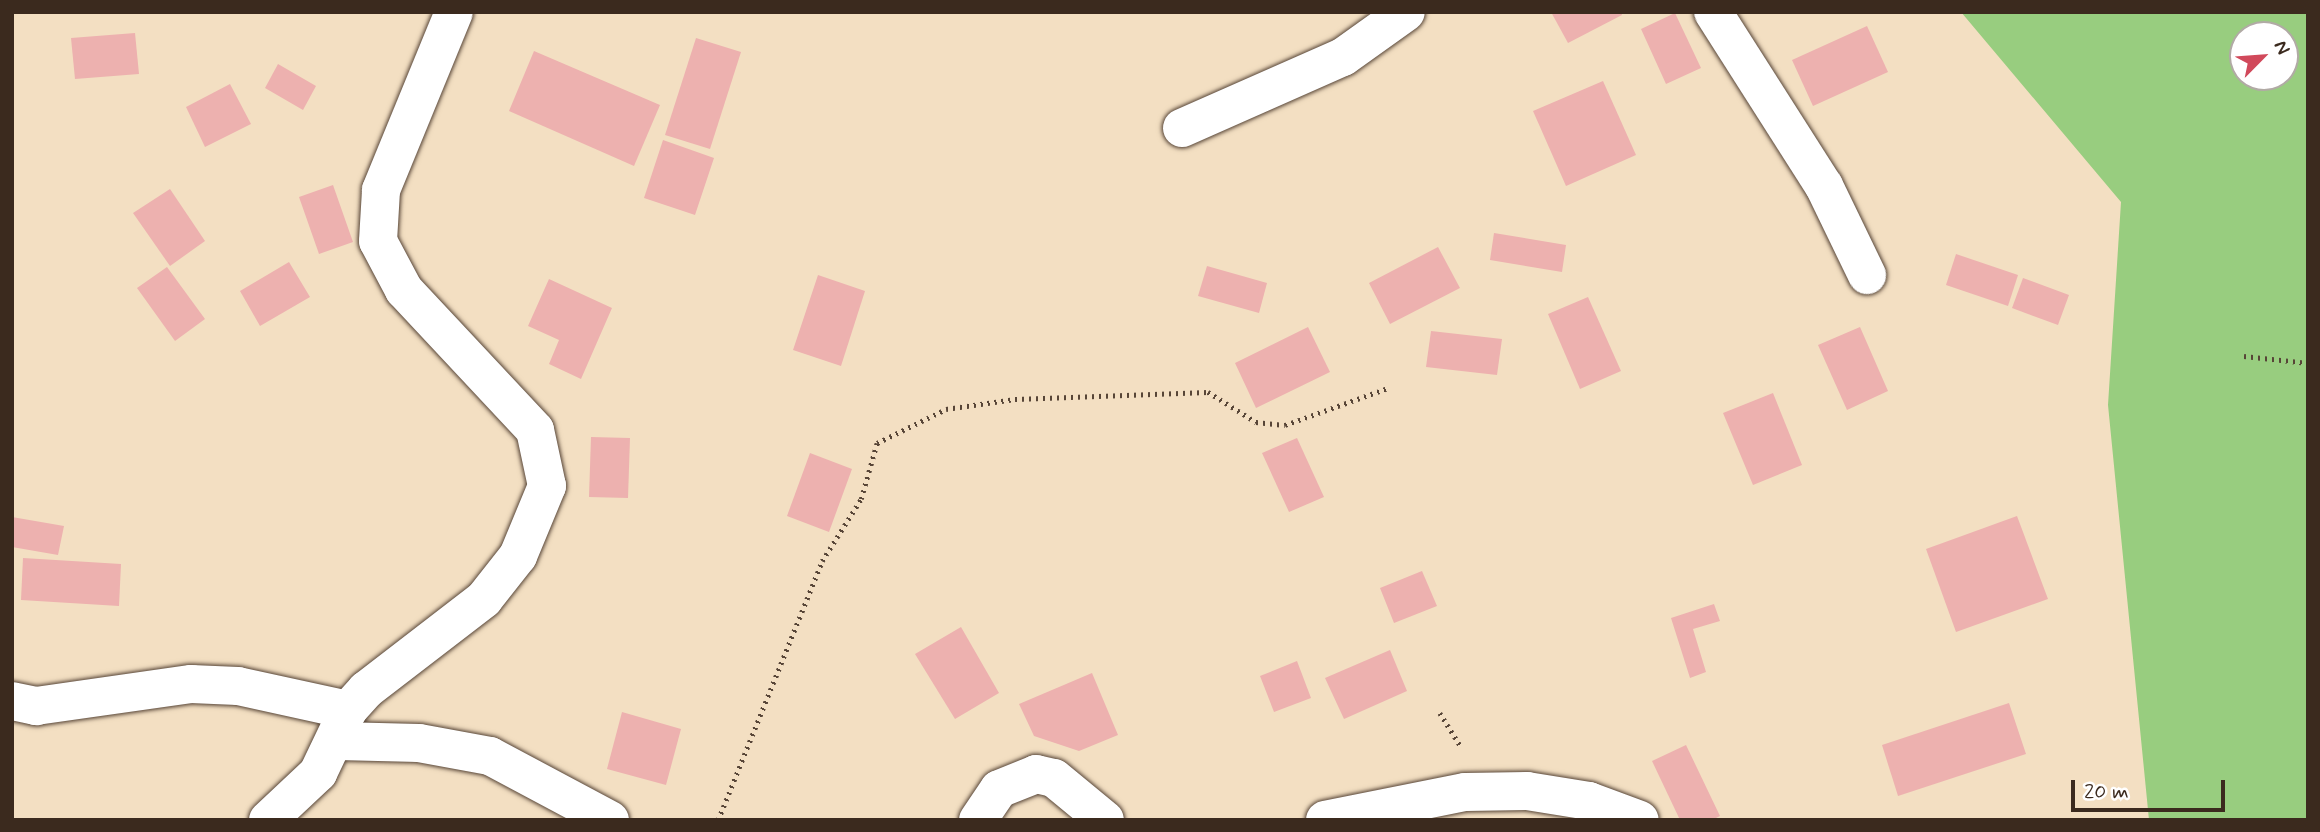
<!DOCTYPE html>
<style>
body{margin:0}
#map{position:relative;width:2320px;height:832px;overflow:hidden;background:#f3dfc2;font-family:Mynerve,sans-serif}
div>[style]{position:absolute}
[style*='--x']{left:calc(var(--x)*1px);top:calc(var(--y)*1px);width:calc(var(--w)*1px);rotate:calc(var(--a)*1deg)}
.green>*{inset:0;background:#98cd7f}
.building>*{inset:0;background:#edb1af}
.path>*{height:4.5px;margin-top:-2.25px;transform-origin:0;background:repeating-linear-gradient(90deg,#574537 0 2px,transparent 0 7px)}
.roads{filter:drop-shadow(0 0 2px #574537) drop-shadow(0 0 2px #574537)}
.street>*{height:38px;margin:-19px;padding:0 19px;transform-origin:19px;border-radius:19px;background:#fff}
span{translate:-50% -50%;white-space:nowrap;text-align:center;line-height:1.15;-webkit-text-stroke:5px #fff;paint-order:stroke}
.frame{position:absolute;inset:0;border:14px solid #3b2a1e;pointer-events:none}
.north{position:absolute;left:2229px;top:21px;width:70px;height:70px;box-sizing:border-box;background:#fff;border:2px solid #b1aaa5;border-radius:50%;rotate:65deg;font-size:19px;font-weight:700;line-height:28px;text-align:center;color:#3b2a1e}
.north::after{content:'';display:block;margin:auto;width:24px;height:32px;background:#d1495b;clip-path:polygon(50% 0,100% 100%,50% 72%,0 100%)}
.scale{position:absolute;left:2071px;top:780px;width:154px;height:32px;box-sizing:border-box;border:4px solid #3b2a1e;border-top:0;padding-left:9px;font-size:21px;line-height:24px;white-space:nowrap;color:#3b2a1e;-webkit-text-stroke:5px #fff;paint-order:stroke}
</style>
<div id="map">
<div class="green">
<div style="clip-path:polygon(evenodd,1961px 12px,2308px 12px,2308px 820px,2149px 820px,2108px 405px,2121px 202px,1961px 12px,2243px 35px,2285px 35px,2285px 77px,2243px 77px,2243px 35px)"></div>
</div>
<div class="building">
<div style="clip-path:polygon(1551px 12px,1621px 12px,1622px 15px,1568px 43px)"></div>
<div style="clip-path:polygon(1675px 13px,1701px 68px,1666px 84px,1641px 29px)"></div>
<div style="clip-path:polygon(1867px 26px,1888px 72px,1813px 106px,1792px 60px)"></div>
<div style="clip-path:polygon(135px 33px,139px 74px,75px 79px,71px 38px)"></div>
<div style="clip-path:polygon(696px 38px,741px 52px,710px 149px,665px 135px)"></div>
<div style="clip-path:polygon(534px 51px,660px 105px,634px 166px,509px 111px)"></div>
<div style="clip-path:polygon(278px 64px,316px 86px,303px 110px,265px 88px)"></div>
<div style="clip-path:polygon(1603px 81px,1636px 155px,1566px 186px,1533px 111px)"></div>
<div style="clip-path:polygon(230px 84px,251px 124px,205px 147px,186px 107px)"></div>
<div style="clip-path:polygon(663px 140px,714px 158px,695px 215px,644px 198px)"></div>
<div style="clip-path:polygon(333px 185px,353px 242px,319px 254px,299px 197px)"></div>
<div style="clip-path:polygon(170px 189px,205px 241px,170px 266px,133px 213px)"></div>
<div style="clip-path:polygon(1494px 233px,1566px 245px,1562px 272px,1490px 260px)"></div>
<div style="clip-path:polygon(1438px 247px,1460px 288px,1390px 324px,1369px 283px)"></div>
<div style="clip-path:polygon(1956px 254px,2018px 275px,2008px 306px,1946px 285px)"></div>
<div style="clip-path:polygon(289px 262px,310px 297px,260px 326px,240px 291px)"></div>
<div style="clip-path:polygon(1207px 266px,1267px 283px,1259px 313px,1198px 296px)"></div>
<div style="clip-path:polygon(167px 267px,205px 319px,175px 341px,137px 288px)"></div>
<div style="clip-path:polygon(818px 275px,865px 291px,841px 366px,793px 350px)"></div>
<div style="clip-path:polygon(2023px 278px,2069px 295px,2058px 325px,2012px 308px)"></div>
<div style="clip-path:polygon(549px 279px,612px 308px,581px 379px,549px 364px,559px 340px,528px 326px)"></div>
<div style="clip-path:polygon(1588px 297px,1621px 371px,1580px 389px,1548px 314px)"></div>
<div style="clip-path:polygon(1308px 327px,1330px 372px,1256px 408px,1235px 363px)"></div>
<div style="clip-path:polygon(1860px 327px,1888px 391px,1847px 410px,1818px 345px)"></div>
<div style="clip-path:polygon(1431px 331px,1502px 339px,1497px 375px,1426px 367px)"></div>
<div style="clip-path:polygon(1773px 393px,1802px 465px,1753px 485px,1723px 413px)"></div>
<div style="clip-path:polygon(591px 437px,630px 438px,628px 498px,589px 497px)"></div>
<div style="clip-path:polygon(1297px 438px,1324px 497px,1289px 512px,1262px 453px)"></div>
<div style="clip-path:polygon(810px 453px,852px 469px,829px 532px,787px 516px)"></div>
<div style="clip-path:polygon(2017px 516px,2048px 599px,1956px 632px,1926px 549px)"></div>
<div style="clip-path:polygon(12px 517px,64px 526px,58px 555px,12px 547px)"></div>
<div style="clip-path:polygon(23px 558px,121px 564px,119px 606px,21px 600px)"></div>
<div style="clip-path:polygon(1422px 571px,1437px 606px,1394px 623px,1380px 588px)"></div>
<div style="clip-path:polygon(1714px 604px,1720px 621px,1693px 629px,1706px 672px,1690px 678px,1671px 618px)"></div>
<div style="clip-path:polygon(961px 627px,999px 693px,955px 719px,915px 654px)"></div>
<div style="clip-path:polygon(1390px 650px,1407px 691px,1344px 719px,1325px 678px)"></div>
<div style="clip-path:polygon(1297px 661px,1311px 698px,1274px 712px,1260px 676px)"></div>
<div style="clip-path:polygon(1092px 673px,1118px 735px,1079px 751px,1034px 736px,1019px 704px)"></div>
<div style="clip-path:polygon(2009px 703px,2026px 754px,1898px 796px,1882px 745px)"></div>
<div style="clip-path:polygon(622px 712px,681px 729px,666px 785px,607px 769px)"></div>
<div style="clip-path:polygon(1686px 745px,1720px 816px,1712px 820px,1680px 820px,1652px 761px)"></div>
</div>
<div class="path">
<div style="--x:2244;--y:356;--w:64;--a:6.2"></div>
<div style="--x:1440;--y:713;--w:39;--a:58"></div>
<div style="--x:718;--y:820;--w:279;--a:-68.1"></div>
<div style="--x:822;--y:561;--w:73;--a:-57.8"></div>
<div style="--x:861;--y:499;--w:58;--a:-74.1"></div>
<div style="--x:877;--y:443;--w:77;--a:-26.2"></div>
<div style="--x:946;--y:409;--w:70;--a:-8.2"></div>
<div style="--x:1015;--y:399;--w:193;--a:-2.1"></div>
<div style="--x:1208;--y:392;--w:57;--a:32"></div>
<div style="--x:1256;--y:422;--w:29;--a:6"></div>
<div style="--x:1285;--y:425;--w:109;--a:-19.8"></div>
</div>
<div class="roads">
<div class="street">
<div style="--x:1713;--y:12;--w:206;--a:57.5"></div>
<div style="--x:1824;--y:186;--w:99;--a:64.2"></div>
<div style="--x:1182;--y:128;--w:176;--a:-23.8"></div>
<div style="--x:1343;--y:57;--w:77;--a:-35.5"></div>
<div style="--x:12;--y:701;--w:25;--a:12"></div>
<div style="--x:36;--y:706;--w:157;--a:-8.1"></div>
<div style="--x:191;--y:684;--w:47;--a:2.4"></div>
<div style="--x:238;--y:686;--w:113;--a:12.3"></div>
<div style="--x:338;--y:741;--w:81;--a:1.4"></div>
<div style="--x:419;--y:743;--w:72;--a:10.4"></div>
<div style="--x:490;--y:756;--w:136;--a:28.1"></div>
<div style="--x:268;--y:820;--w:69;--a:-43.2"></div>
<div style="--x:318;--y:773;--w:70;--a:-64.5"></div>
<div style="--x:348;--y:710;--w:27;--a:-48"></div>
<div style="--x:366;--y:690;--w:149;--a:-37.6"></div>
<div style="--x:484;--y:599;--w:55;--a:-51.7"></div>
<div style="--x:518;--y:556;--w:76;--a:-67.5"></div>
<div style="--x:547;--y:486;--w:57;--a:-102.1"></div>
<div style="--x:535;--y:430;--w:192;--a:-133.1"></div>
<div style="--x:404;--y:290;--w:55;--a:-118"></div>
<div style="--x:378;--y:241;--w:51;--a:-86.6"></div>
<div style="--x:381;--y:190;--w:192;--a:-67.7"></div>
<div style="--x:978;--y:820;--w:37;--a:-56"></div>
<div style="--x:999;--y:789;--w:40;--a:-22"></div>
<div style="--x:1036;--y:774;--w:18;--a:13"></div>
<div style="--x:1054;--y:778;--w:66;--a:39.5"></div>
<div style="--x:1325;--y:820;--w:143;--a:-11.3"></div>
<div style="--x:1465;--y:792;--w:62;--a:-0.9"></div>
<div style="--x:1527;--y:791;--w:63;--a:9.2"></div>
<div style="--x:1589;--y:801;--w:54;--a:20.4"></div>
</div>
</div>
<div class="frame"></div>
<div class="north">N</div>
<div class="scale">20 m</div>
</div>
